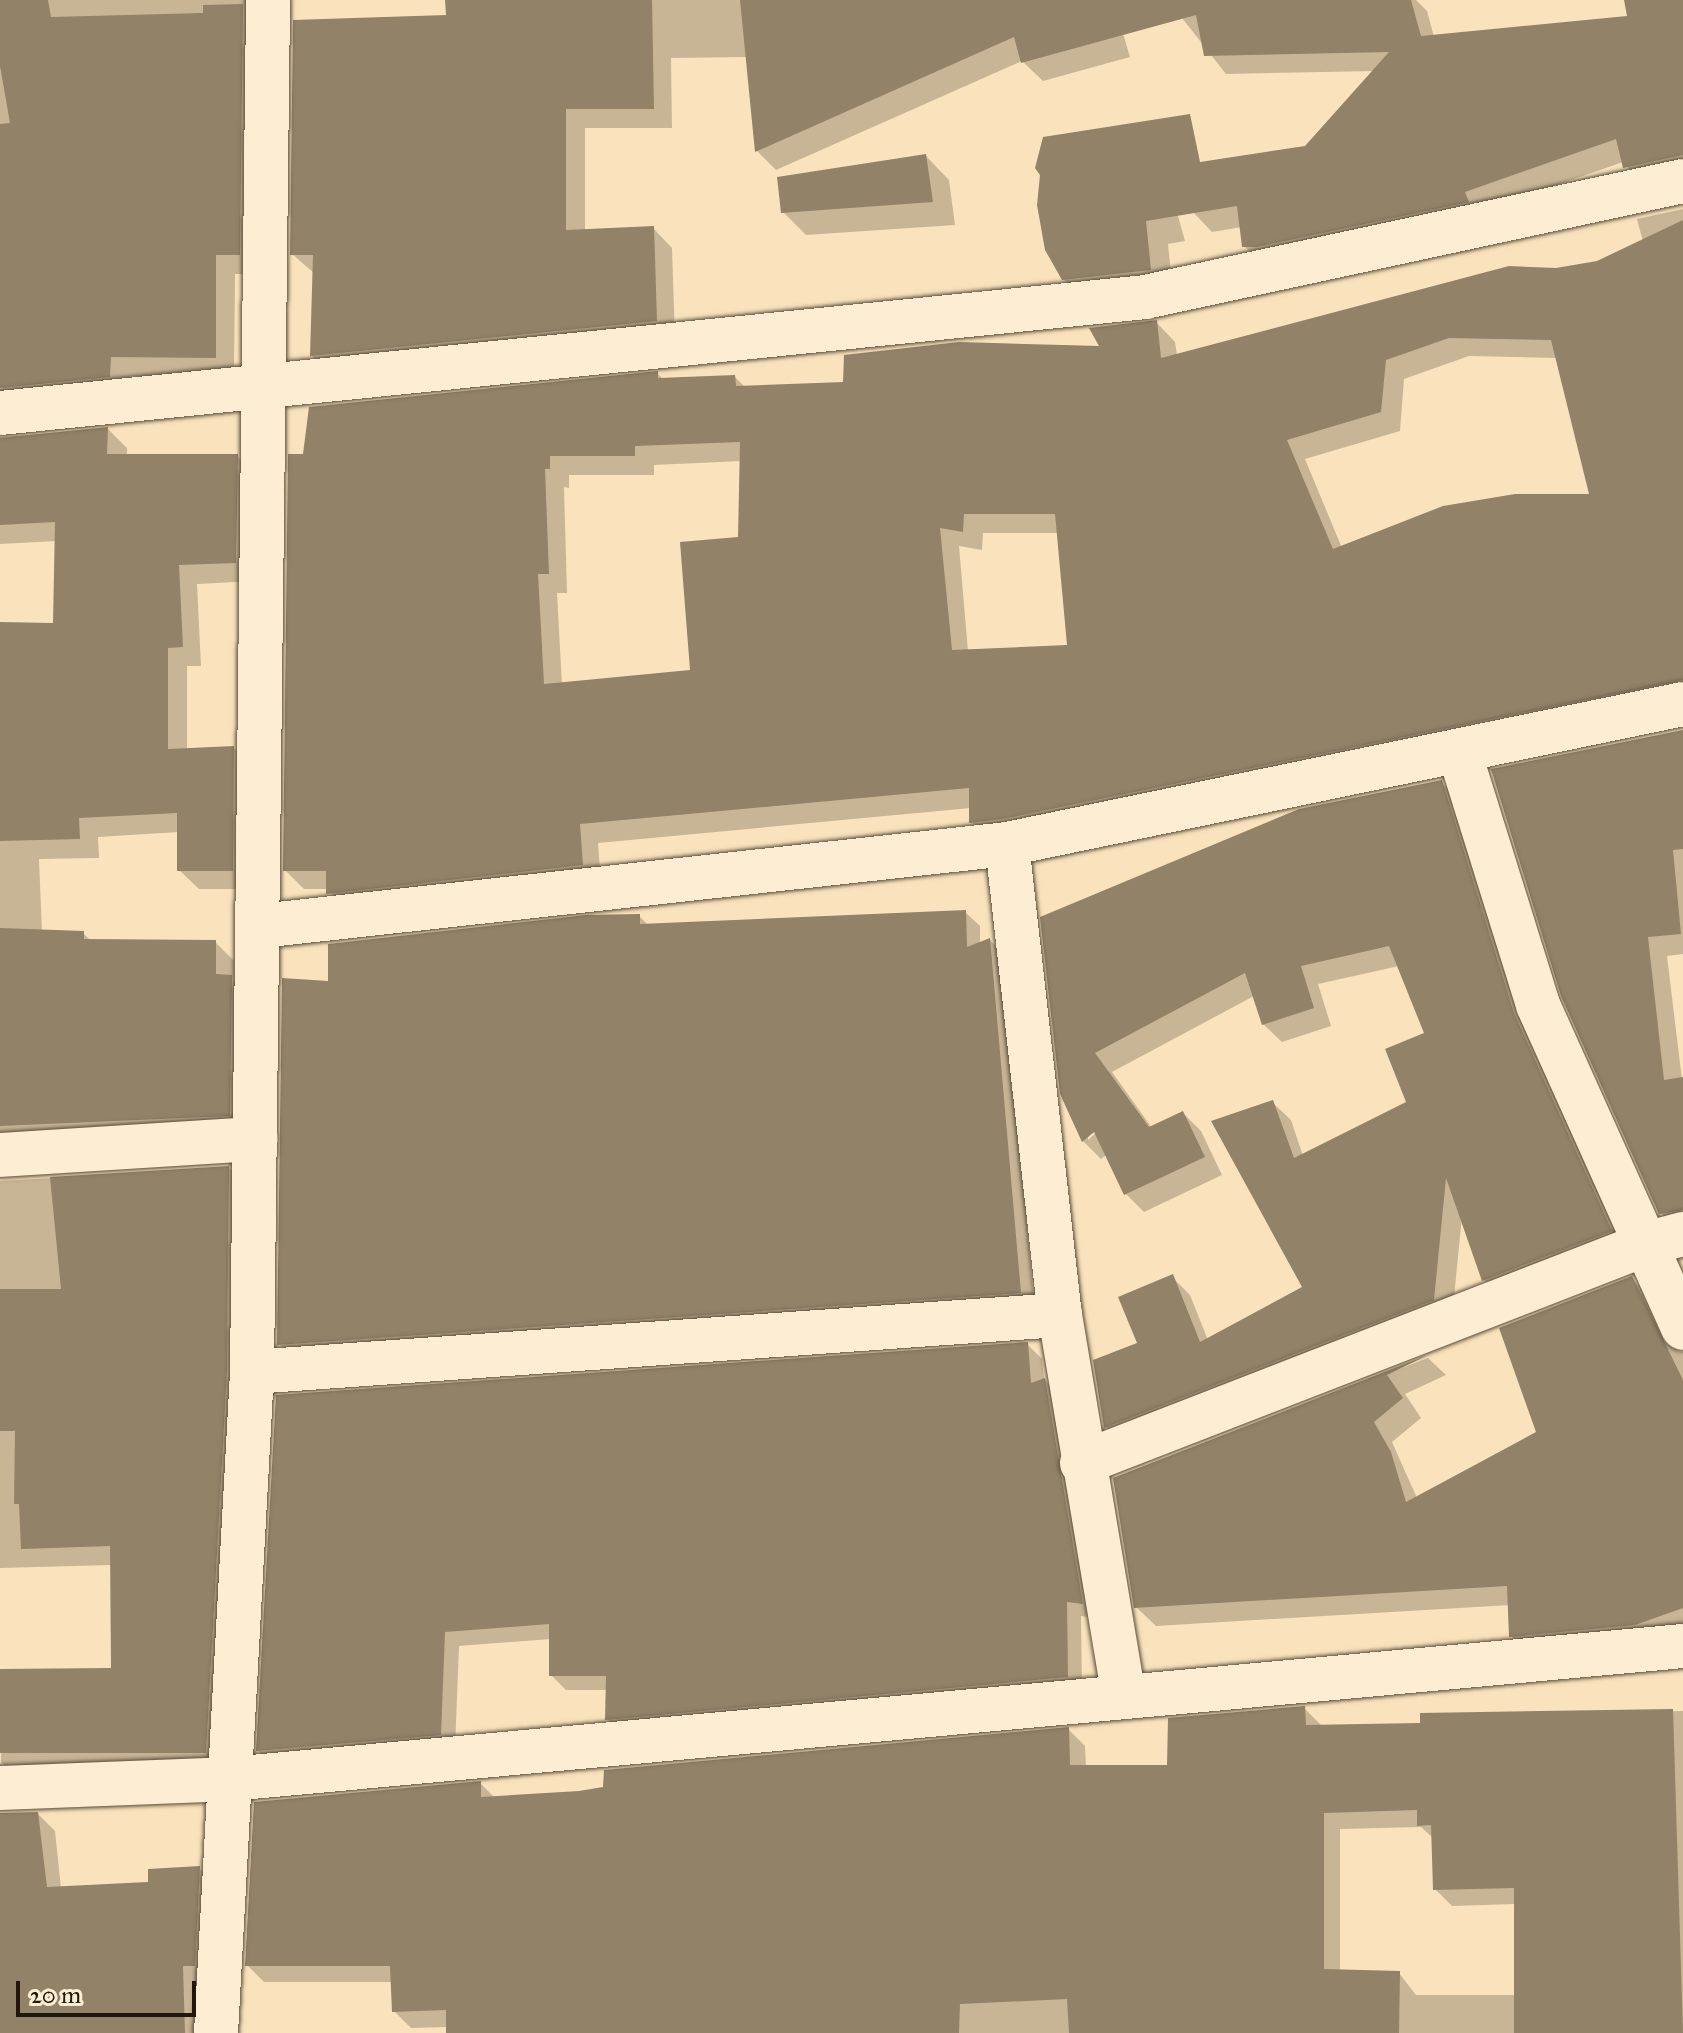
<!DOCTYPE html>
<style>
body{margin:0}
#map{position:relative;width:1683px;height:2033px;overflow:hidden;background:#fae3bc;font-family:"IM FELL Great Primer",serif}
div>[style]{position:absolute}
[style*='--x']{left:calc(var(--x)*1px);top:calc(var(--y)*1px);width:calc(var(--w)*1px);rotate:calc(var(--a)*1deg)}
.shadow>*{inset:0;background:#0003}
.building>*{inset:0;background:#918268}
.roads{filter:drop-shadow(0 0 2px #564b39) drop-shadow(0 0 2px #564b39)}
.street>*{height:44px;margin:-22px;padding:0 22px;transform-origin:22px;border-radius:22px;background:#fcedd3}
span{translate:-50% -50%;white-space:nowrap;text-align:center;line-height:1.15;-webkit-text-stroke:6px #fcedd3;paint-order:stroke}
.scale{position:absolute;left:16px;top:1981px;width:180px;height:36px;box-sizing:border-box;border:4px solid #20180d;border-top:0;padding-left:10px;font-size:24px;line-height:28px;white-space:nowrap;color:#20180d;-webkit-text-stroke:6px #fcedd3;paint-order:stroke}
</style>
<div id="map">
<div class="shadow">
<div style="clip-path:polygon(0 0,274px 0,259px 274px,235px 274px,234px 377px,130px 376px,129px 395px,0 420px,0 389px,7px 384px,0 384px)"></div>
<div style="clip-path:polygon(447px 0,1113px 0,1130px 57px,1043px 81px,1022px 61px,776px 170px,757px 151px,747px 57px,671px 58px,672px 128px,585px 128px,585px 231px,653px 228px,672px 248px,675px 340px,332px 375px,312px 356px,315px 274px,292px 254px,449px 17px)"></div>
<div style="clip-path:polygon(1181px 0,1416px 0,1427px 11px,1434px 37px,1630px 18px,1626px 0,1683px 0,1683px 180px,1644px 187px,1623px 162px,1482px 211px,1264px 265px,1244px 246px,1242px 227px,1212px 232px,1193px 212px,1306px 148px,1375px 71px,1226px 74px,1182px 18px)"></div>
<div style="clip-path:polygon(1159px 148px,1185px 241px,1168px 244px,1173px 293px,1087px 302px,1063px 279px)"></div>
<div style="clip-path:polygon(926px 156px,949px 180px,955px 225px,806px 235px,783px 212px)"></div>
<div style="clip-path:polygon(evenodd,1683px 209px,1683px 414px,1558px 358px,1469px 356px,1404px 379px,1400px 431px,1305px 459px,1342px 548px,1592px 496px,1683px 461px,1683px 705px,991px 841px,971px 822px,971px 808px,598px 843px,601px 884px,348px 912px,328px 889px,304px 889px,285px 870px,305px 456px,658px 374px,664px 380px,735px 377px,745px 387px,845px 384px,1102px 348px,1156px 322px,1175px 342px,1177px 355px,1597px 263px,1643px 242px,1637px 219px,1683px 209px,742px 461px,740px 539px,692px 672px,562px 685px,557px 593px,567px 593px,564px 487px,569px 488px,569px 475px,654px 475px,654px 465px,742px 461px,1683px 209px,983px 533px,1059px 533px,1069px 647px,968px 651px,959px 546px,982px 550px,983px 533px)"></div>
<div style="clip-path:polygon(108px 429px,127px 448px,127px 456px,237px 456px,256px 475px,255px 581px,197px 584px,201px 666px,187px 666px,187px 750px,234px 748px,253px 767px,251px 889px,199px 889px,179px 870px,179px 832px,98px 837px,99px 858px,39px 859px,42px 932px,83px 933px,91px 941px,215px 942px,234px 961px,234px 980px,250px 996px,248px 1134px,0 1163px,0 624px,55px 625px,57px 541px,0 544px,0 437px)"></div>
<div style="clip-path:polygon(1683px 731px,1683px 954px,1667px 956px,1683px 1088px,1681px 1233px,1661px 1213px,1563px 995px)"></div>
<div style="clip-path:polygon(evenodd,1441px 782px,1459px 800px,1629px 1249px,1502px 1298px,1484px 1280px,1462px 1216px,1452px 1318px,1124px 1445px,1106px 1427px,1172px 1277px,1190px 1295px,1208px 1340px,1305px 1288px,1272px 1102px,1291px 1120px,1303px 1156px,1408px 1102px,1426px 1034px,1399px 966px,1318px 984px,1331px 1026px,1282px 1042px,1263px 1024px,1254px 996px,1112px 1072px,1152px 1128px,1183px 1113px,1201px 1131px,1222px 1175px,1144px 1212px,1126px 1194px,1107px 1154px,1101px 1159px,1083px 1141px,1042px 918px,1441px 782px,1103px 1127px,1088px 1140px,1088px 1135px,1103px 1127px)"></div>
<div style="clip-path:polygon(965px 912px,980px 926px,980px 944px,990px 940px,1004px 954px,1034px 1306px,294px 1359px,279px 1344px,330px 984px,639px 916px,649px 926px)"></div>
<div style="clip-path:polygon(229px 1168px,248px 1187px,225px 1771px,20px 1782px,1px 1762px,0 1671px,113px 1670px,112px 1565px,0 1568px,0 1181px)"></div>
<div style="clip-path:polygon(1632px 1279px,1651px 1298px,1678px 1351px,1683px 1352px,1683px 1634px,1531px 1655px,1511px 1636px,1510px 1605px,1156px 1626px,1136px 1607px,1115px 1479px,1428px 1358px,1446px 1375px,1405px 1394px,1421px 1418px,1392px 1442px,1417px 1498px,1538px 1433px)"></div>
<div style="clip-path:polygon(1027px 1344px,1042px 1359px,1044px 1379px,1059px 1395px,1097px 1618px,1081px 1616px,1082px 1691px,622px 1734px,607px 1719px,607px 1690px,566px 1690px,551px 1675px,551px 1639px,459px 1646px,455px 1749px,273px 1765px,258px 1751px,278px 1397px)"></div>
<div style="clip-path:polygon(evenodd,1304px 1708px,1322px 1726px,1422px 1725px,1422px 1715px,1683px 1711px,1683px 2033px,448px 2033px,448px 2027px,411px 2028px,394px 2011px,393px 1982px,264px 1982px,247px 1965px,480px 1783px,495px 1798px,579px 1793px,1068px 1729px,1085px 1746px,1086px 1767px,1169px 1767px,1304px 1708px,1421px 1827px,1434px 1839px,1435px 1889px,1452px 1906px,1516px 1904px,1516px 1995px,1416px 1995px,1399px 1973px,1340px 1971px,1340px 1829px,1421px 1827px)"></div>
<div style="clip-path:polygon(38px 1814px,55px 1831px,61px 1888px,150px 1884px,199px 1868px,216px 1885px,200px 2033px,1px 2033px)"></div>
</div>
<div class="building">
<div style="clip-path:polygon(0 0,48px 0,51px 17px,203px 13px,203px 5px,243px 4px,240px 255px,216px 255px,216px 358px,111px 357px,110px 377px,0 388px,0 124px,10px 123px,0 66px)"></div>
<div style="clip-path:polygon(445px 0,652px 0,654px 109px,566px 109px,566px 230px,654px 226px,657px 321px,310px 356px,313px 255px,290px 255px,293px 20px,446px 15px)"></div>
<div style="clip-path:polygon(740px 0,1411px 0,1421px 36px,1627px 16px,1624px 0,1683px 0,1683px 155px,1623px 168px,1616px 139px,1465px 192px,1469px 202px,1257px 247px,1242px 247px,1237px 206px,1146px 221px,1151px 270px,1062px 280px,1045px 250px,1037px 205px,1040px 175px,1035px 168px,1043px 137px,1190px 114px,1200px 162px,1305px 146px,1389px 52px,1204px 56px,1196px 15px,1021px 63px,1014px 37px,755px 152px)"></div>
<div style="clip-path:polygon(926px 154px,933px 202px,781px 213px,777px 177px)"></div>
<div style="clip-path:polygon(evenodd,1683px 220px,1683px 680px,1003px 819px,969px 823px,969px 788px,580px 824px,583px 865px,326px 894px,326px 871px,283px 871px,288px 454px,303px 454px,309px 407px,658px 371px,658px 378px,735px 375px,736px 386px,843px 382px,844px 355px,959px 342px,1099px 346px,1089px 328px,1157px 320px,1161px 358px,1509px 266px,1556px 268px,1597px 261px,1683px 220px,1449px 338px,1551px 340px,1589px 494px,1515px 494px,1443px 506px,1333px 549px,1287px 440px,1381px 412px,1386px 360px,1449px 338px,1683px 220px,740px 442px,738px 537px,680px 542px,690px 670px,544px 684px,538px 574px,549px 574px,545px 469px,550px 469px,550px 456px,635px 456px,635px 446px,740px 442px,1683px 220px,964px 514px,1055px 514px,1067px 645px,952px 650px,940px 528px,963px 532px,964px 514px)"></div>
<div style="clip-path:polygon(108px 427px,107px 454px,238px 454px,236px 563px,179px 565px,183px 647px,168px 648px,168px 749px,234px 746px,233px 871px,177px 871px,177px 813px,79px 818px,80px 839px,0 841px,0 622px,53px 623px,55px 522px,0 525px,0 438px)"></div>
<div style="clip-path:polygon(1683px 730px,1683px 849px,1673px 850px,1681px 934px,1648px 937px,1664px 1080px,1683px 1077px,1683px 1210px,1659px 1214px,1561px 996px,1491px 769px)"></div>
<div style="clip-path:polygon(1442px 780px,1514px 1013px,1612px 1231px,1482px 1281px,1446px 1178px,1434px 1300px,1104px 1428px,1093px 1360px,1137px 1343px,1118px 1297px,1173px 1274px,1200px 1342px,1302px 1287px,1211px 1121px,1273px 1100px,1294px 1158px,1406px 1102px,1385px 1049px,1424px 1033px,1389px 946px,1301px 966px,1314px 1008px,1262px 1025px,1245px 973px,1095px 1053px,1149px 1127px,1183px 1111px,1205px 1157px,1124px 1195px,1094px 1132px,1082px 1142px,1060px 1094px,1040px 917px,1299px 809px)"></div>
<div style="clip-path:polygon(966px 910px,967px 947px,990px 938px,1021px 1293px,277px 1345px,282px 978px,328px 981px,328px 944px,586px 915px,640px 914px,640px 924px)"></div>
<div style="clip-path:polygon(0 928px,84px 931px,84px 939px,216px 940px,216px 974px,232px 975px,230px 1116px,0 1126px)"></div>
<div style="clip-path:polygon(229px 1166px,227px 1371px,206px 1753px,0 1753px,0 1669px,111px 1668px,110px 1546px,21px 1549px,19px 1504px,14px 1504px,15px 1431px,0 1431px,0 1289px,61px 1289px,50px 1177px)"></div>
<div style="clip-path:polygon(1632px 1276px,1683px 1380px,1683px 1608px,1635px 1625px,1509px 1637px,1507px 1586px,1134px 1608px,1113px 1478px,1428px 1355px,1387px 1375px,1403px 1398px,1374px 1422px,1391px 1452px,1406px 1502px,1536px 1432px,1499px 1328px)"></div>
<div style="clip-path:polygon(1028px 1342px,1031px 1383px,1045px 1378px,1083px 1604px,1067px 1602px,1068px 1677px,605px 1720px,606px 1676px,549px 1676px,549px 1624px,445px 1632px,441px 1735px,256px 1751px,276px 1395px)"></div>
<div style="clip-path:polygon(1305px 1706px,1306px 1725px,1420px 1723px,1420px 1713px,1673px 1709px,1683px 2033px,1514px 2033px,1514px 1888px,1433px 1890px,1431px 1825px,1417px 1826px,1417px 1810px,1324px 1813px,1324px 1969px,1400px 1971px,1399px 2033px,1069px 2033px,1067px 1999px,960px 2004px,959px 2033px,446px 2033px,446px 2010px,392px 2012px,390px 1966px,245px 1966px,254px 1802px,481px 1781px,481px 1797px,579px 1791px,603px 1787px,604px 1770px,1069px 1727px,1070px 1765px,1167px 1765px,1168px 1718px)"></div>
<div style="clip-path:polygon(38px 1812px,47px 1887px,148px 1882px,148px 1869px,200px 1866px,195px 1966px,183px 1966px,185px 2033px,0 2033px,0 1813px)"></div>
</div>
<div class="roads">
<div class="street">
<div style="--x:0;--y:413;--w:1151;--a:-5.78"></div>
<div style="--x:1145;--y:297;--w:550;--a:-12.17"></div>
<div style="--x:1459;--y:751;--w:266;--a:72.7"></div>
<div style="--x:1538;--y:1005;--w:354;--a:65.8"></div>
<div style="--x:1007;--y:844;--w:474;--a:83.6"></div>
<div style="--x:1060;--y:1315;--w:387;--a:80.5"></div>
<div style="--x:260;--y:926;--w:751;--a:-6.26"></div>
<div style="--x:1007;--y:844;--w:690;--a:-11.7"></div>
<div style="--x:0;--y:1155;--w:256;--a:-3.6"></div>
<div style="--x:252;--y:1372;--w:810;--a:-4.04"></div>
<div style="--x:1082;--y:1463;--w:608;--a:-21.21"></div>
<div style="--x:1649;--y:1243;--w:35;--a:-15"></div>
<div style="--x:0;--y:1788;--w:230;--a:-2.2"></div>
<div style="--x:230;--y:1779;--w:1459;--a:-5.23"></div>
<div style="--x:216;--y:2033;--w:662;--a:-86.88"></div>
<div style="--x:252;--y:1372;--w:1372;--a:-89.33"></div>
</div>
</div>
<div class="scale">20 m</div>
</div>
